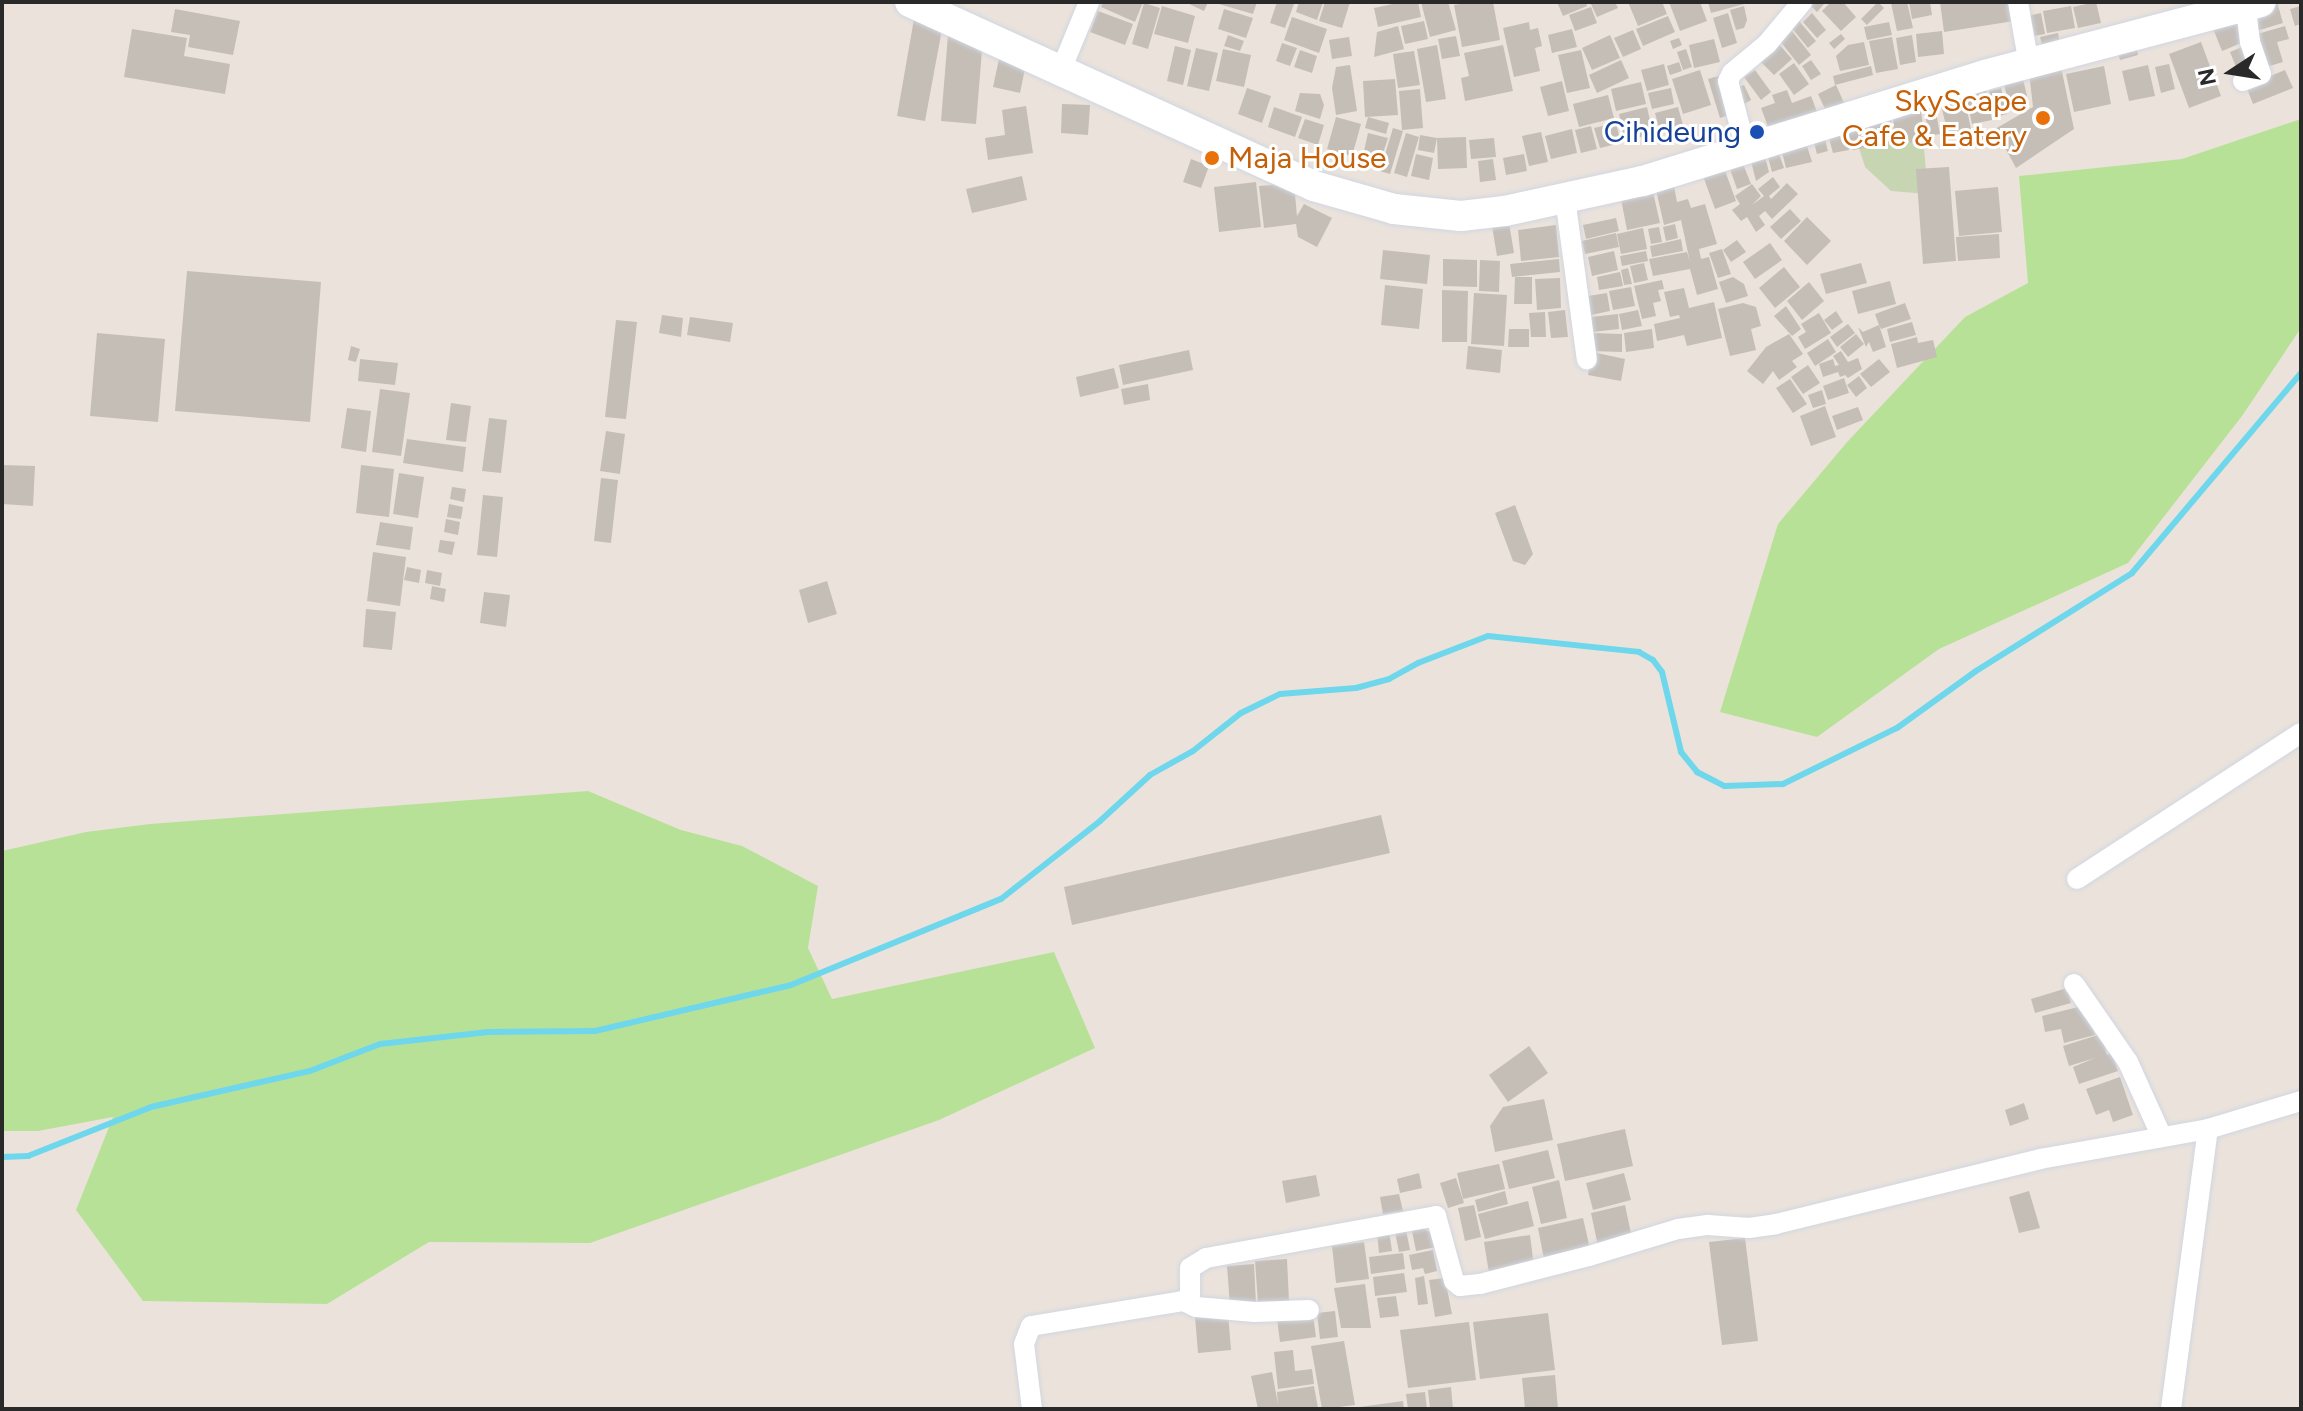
<!DOCTYPE html>
<style>
body{margin:0}
#map{position:relative;width:2303px;height:1411px;overflow:hidden;background:#ebe3db;font-family:Figtree,sans-serif}
div>[style]{position:absolute}
[style*='--x']{left:calc(var(--x)*1px);top:calc(var(--y)*1px);width:calc(var(--w)*1px);rotate:calc(var(--a)*1deg)}
.green>*{inset:0;background:#b8e198}
.cemetery>*{inset:0;background:#c7d5b3}
.stream>*{height:6px;margin:-3px;padding:0 3px;transform-origin:3px;border-radius:3px;background:#6fd7ec}
.building>*{inset:0;background:#c4beb7}
.roads{filter:drop-shadow(0 0 2px #d1d6e2) drop-shadow(0 0 2px #d1d6e2)}
.street>*{height:20px;margin:-10px;padding:0 10px;transform-origin:10px;border-radius:10px;background:#fff}
.secondary>*{height:30px;margin:-15px;padding:0 15px;transform-origin:15px;border-radius:15px;background:#fff}
.dots>*{width:22px;height:22px;translate:-50% -50%;box-sizing:border-box;border:4px solid #fff;border-radius:50%}
span{translate:-50% -50%;white-space:nowrap;text-align:center;line-height:1.15;-webkit-text-stroke:6px #fff;paint-order:stroke}
.food-label{font-size:30px;color:#c56008}
.right{translate:-100% -50%;text-align:right}
.left{translate:0 -50%;text-align:left}
.transit-label{font-size:30px;color:#164399}
.frame{position:absolute;inset:0;border:4px solid #292929;pointer-events:none}
.north{position:absolute;left:2191px;top:32px;width:80px;height:80px;-webkit-text-stroke:6px #fff;paint-order:stroke;rotate:258deg;font-size:22px;font-weight:700;line-height:32px;text-align:center;color:#292929}
.north::after{content:'';display:block;margin:auto;width:28px;height:36px;background:#292929;clip-path:polygon(50% 0,100% 100%,50% 72%,0 100%)}
</style>
<div id="map">
<div class="green">
<div style="clip-path:polygon(2301px 119px,2301px 328px,2242px 416px,2128px 563px,1939px 649px,1817px 737px,1720px 712px,1778px 524px,1848px 441px,1965px 317px,2028px 283px,2019px 176px,2182px 159px)"></div>
<div style="clip-path:polygon(588px 791px,681px 830px,742px 846px,818px 886px,808px 948px,832px 999px,1054px 952px,1095px 1048px,939px 1120px,590px 1243px,429px 1242px,327px 1304px,143px 1301px,76px 1210px,113px 1117px,38px 1131px,2px 1131px,2px 851px,86px 832px,150px 824px)"></div>
</div>
<div class="cemetery">
<div style="clip-path:polygon(1922px 125px,1928px 194px,1891px 191px,1865px 167px,1853px 129px)"></div>
</div>
<div class="stream">
<div style="--x:2;--y:1157;--w:26;--a:-2"></div>
<div style="--x:28;--y:1156;--w:132;--a:-21.7"></div>
<div style="--x:151;--y:1107;--w:163;--a:-12.8"></div>
<div style="--x:310;--y:1071;--w:75;--a:-21.1"></div>
<div style="--x:380;--y:1044;--w:109;--a:-6.3"></div>
<div style="--x:488;--y:1032;--w:107;--a:-0.5"></div>
<div style="--x:595;--y:1031;--w:201;--a:-13.2"></div>
<div style="--x:791;--y:985;--w:227;--a:-22.3"></div>
<div style="--x:1001;--y:899;--w:126;--a:-38.2"></div>
<div style="--x:1100;--y:821;--w:68;--a:-42.6"></div>
<div style="--x:1150;--y:775;--w:49;--a:-29.2"></div>
<div style="--x:1193;--y:751;--w:61;--a:-38.4"></div>
<div style="--x:1241;--y:713;--w:43;--a:-26"></div>
<div style="--x:1280;--y:694;--w:76;--a:-4.5"></div>
<div style="--x:1356;--y:688;--w:34;--a:-15"></div>
<div style="--x:1389;--y:679;--w:33;--a:-29"></div>
<div style="--x:1418;--y:663;--w:75;--a:-21.1"></div>
<div style="--x:1488;--y:636;--w:152;--a:6"></div>
<div style="--x:1639;--y:652;--w:16;--a:30"></div>
<div style="--x:1653;--y:660;--w:15;--a:53"></div>
<div style="--x:1662;--y:672;--w:82;--a:76.6"></div>
<div style="--x:1681;--y:752;--w:26;--a:51"></div>
<div style="--x:1697;--y:772;--w:31;--a:27"></div>
<div style="--x:1725;--y:786;--w:58;--a:-2"></div>
<div style="--x:1783;--y:784;--w:127;--a:-26.2"></div>
<div style="--x:1897;--y:728;--w:97;--a:-35.8"></div>
<div style="--x:1976;--y:671;--w:184;--a:-32.1"></div>
<div style="--x:2132;--y:573;--w:262;--a:-49.8"></div>
</div>
<div class="building">
<div style="clip-path:polygon(1103px 2px,1143px 2px,1135px 22px,1101px 7px)"></div>
<div style="clip-path:polygon(1185px 2px,1208px 2px,1204px 11px)"></div>
<div style="clip-path:polygon(1212px 2px,1257px 2px,1253px 14px)"></div>
<div style="clip-path:polygon(1277px 2px,1294px 4px,1285px 28px,1270px 23px)"></div>
<div style="clip-path:polygon(1299px 2px,1323px 2px,1317px 20px,1296px 12px)"></div>
<div style="clip-path:polygon(1325px 2px,1350px 2px,1342px 28px,1319px 21px)"></div>
<div style="clip-path:polygon(1402px 2px,1418px 2px,1421px 17px,1378px 27px,1374px 8px)"></div>
<div style="clip-path:polygon(1421px 2px,1448px 2px,1456px 30px,1430px 37px)"></div>
<div style="clip-path:polygon(1472px 2px,1493px 2px,1500px 40px,1462px 47px,1454px 5px)"></div>
<div style="clip-path:polygon(1557px 2px,1586px 2px,1587px 6px,1563px 16px)"></div>
<div style="clip-path:polygon(1590px 2px,1615px 2px,1618px 8px,1597px 17px)"></div>
<div style="clip-path:polygon(1628px 2px,1662px 2px,1667px 14px,1638px 26px)"></div>
<div style="clip-path:polygon(1669px 2px,1700px 2px,1707px 21px,1680px 31px)"></div>
<div style="clip-path:polygon(1708px 2px,1748px 2px,1748px 3px,1711px 13px)"></div>
<div style="clip-path:polygon(1813px 2px,1822px 2px,1824px 4px,1817px 12px,1810px 5px)"></div>
<div style="clip-path:polygon(1831px 2px,1843px 2px,1856px 17px,1841px 31px,1822px 11px)"></div>
<div style="clip-path:polygon(1878px 2px,1884px 8px,1867px 25px,1861px 19px)"></div>
<div style="clip-path:polygon(1895px 2px,1907px 2px,1913px 28px,1897px 31px,1891px 3px)"></div>
<div style="clip-path:polygon(1909px 2px,1930px 2px,1932px 15px,1912px 19px)"></div>
<div style="clip-path:polygon(1940px 2px,2011px 2px,2014px 21px,1944px 32px)"></div>
<div style="clip-path:polygon(2096px 2px,2101px 23px,2078px 28px,2073px 7px)"></div>
<div style="clip-path:polygon(2277px 2px,2283px 23px,2253px 32px,2246px 11px)"></div>
<div style="clip-path:polygon(1144px 3px,1160px 8px,1148px 49px,1132px 44px)"></div>
<div style="clip-path:polygon(1162px 6px,1195px 16px,1188px 43px,1154px 34px)"></div>
<div style="clip-path:polygon(1744px 6px,1747px 20px,1744px 28px,1736px 30px,1730px 10px)"></div>
<div style="clip-path:polygon(2071px 6px,2075px 28px,2047px 33px,2043px 11px)"></div>
<div style="clip-path:polygon(2301px 6px,2301px 24px,2295px 26px,2290px 9px)"></div>
<div style="clip-path:polygon(1591px 7px,1597px 23px,1575px 31px,1569px 15px)"></div>
<div style="clip-path:polygon(175px 9px,240px 21px,233px 55px,188px 47px,190px 35px,171px 32px)"></div>
<div style="clip-path:polygon(1224px 9px,1253px 18px,1246px 38px,1218px 29px)"></div>
<div style="clip-path:polygon(1098px 11px,1133px 24px,1125px 45px,1090px 32px)"></div>
<div style="clip-path:polygon(1728px 13px,1737px 43px,1722px 48px,1713px 18px)"></div>
<div style="clip-path:polygon(1812px 13px,1826px 30px,1817px 38px,1803px 22px)"></div>
<div style="clip-path:polygon(2041px 13px,2045px 34px,2027px 37px,2023px 17px)"></div>
<div style="clip-path:polygon(1668px 16px,1675px 32px,1643px 46px,1636px 29px)"></div>
<div style="clip-path:polygon(2236px 16px,2246px 41px,2222px 51px,2212px 26px)"></div>
<div style="clip-path:polygon(1292px 17px,1327px 29px,1319px 53px,1284px 40px)"></div>
<div style="clip-path:polygon(914px 19px,943px 24px,925px 121px,897px 116px)"></div>
<div style="clip-path:polygon(1424px 21px,1428px 39px,1405px 44px,1401px 26px)"></div>
<div style="clip-path:polygon(1799px 21px,1816px 41px,1808px 48px,1791px 27px)"></div>
<div style="clip-path:polygon(1529px 22px,1530px 30px,1538px 28px,1542px 46px,1535px 48px,1540px 71px,1514px 77px,1503px 28px)"></div>
<div style="clip-path:polygon(1889px 22px,1892px 35px,1867px 40px,1864px 27px)"></div>
<div style="clip-path:polygon(1398px 26px,1404px 49px,1374px 57px,1377px 32px)"></div>
<div style="clip-path:polygon(2285px 26px,2289px 39px,2277px 42px,2283px 62px,2263px 68px,2254px 35px)"></div>
<div style="clip-path:polygon(132px 29px,187px 38px,184px 56px,230px 64px,225px 94px,124px 77px)"></div>
<div style="clip-path:polygon(1572px 29px,1577px 47px,1552px 53px,1548px 35px)"></div>
<div style="clip-path:polygon(1633px 30px,1641px 49px,1623px 57px,1614px 38px)"></div>
<div style="clip-path:polygon(1792px 31px,1811px 55px,1799px 65px,1780px 41px)"></div>
<div style="clip-path:polygon(1942px 31px,1944px 54px,1918px 57px,1916px 34px)"></div>
<div style="clip-path:polygon(2058px 33px,2061px 49px,2045px 56px,2040px 37px)"></div>
<div style="clip-path:polygon(1841px 34px,1845px 39px,1834px 49px,1829px 43px)"></div>
<div style="clip-path:polygon(948px 35px,983px 38px,976px 124px,941px 121px)"></div>
<div style="clip-path:polygon(1228px 35px,1244px 41px,1240px 51px,1224px 46px)"></div>
<div style="clip-path:polygon(1610px 35px,1620px 58px,1592px 70px,1582px 48px)"></div>
<div style="clip-path:polygon(1912px 35px,1916px 62px,1900px 65px,1896px 38px)"></div>
<div style="clip-path:polygon(1456px 36px,1460px 56px,1442px 59px,1438px 39px)"></div>
<div style="clip-path:polygon(1349px 37px,1352px 56px,1332px 59px,1329px 40px)"></div>
<div style="clip-path:polygon(1892px 37px,1898px 69px,1876px 73px,1869px 41px)"></div>
<div style="clip-path:polygon(1679px 38px,1682px 45px,1673px 49px,1670px 41px)"></div>
<div style="clip-path:polygon(1714px 39px,1720px 62px,1694px 68px,1689px 45px)"></div>
<div style="clip-path:polygon(1864px 42px,1869px 65px,1840px 71px,1836px 56px,1848px 45px)"></div>
<div style="clip-path:polygon(2201px 42px,2221px 96px,2189px 108px,2169px 54px)"></div>
<div style="clip-path:polygon(1282px 43px,1297px 48px,1290px 66px,1276px 61px)"></div>
<div style="clip-path:polygon(1778px 43px,1792px 59px,1774px 75px,1759px 60px)"></div>
<div style="clip-path:polygon(1437px 45px,1446px 99px,1426px 102px,1417px 49px)"></div>
<div style="clip-path:polygon(1503px 45px,1513px 91px,1465px 101px,1461px 78px,1469px 76px,1464px 53px)"></div>
<div style="clip-path:polygon(2136px 45px,2138px 55px,2120px 60px,2117px 50px)"></div>
<div style="clip-path:polygon(2247px 45px,2258px 70px,2240px 77px,2230px 52px)"></div>
<div style="clip-path:polygon(1175px 46px,1191px 50px,1183px 85px,1167px 81px)"></div>
<div style="clip-path:polygon(1196px 48px,1218px 53px,1209px 91px,1187px 86px)"></div>
<div style="clip-path:polygon(1223px 49px,1251px 55px,1244px 87px,1216px 81px)"></div>
<div style="clip-path:polygon(1686px 49px,1692px 67px,1683px 70px,1677px 52px)"></div>
<div style="clip-path:polygon(1300px 50px,1317px 56px,1312px 73px,1294px 67px)"></div>
<div style="clip-path:polygon(1581px 50px,1590px 88px,1567px 93px,1558px 55px)"></div>
<div style="clip-path:polygon(1414px 51px,1420px 85px,1398px 88px,1393px 54px)"></div>
<div style="clip-path:polygon(999px 59px,1026px 64px,1020px 93px,993px 87px)"></div>
<div style="clip-path:polygon(1621px 60px,1629px 78px,1597px 93px,1589px 75px)"></div>
<div style="clip-path:polygon(1811px 60px,1821px 74px,1811px 80px,1802px 66px)"></div>
<div style="clip-path:polygon(1679px 62px,1682px 71px,1670px 75px,1667px 66px)"></div>
<div style="clip-path:polygon(2060px 62px,2074px 129px,2016px 168px,1995px 129px,2033px 107px,2029px 72px)"></div>
<div style="clip-path:polygon(1794px 63px,1809px 84px,1794px 95px,1779px 74px)"></div>
<div style="clip-path:polygon(1664px 64px,1669px 85px,1647px 91px,1641px 70px)"></div>
<div style="clip-path:polygon(2169px 64px,2175px 89px,2161px 93px,2155px 67px)"></div>
<div style="clip-path:polygon(1350px 65px,1357px 111px,1336px 115px,1332px 88px,1336px 67px)"></div>
<div style="clip-path:polygon(2148px 65px,2155px 96px,2129px 101px,2122px 71px)"></div>
<div style="clip-path:polygon(1871px 66px,1873px 75px,1835px 85px,1833px 76px)"></div>
<div style="clip-path:polygon(2104px 66px,2111px 104px,2074px 112px,2066px 74px)"></div>
<div style="clip-path:polygon(1700px 70px,1711px 105px,1683px 114px,1672px 79px)"></div>
<div style="clip-path:polygon(1755px 70px,1771px 92px,1761px 100px,1744px 77px)"></div>
<div style="clip-path:polygon(2285px 70px,2293px 88px,2253px 104px,2246px 86px)"></div>
<div style="clip-path:polygon(1722px 75px,1734px 113px,1720px 118px,1708px 79px)"></div>
<div style="clip-path:polygon(1395px 79px,1398px 115px,1365px 117px,1363px 81px)"></div>
<div style="clip-path:polygon(2023px 79px,2029px 105px,2010px 110px,2004px 84px)"></div>
<div style="clip-path:polygon(1562px 81px,1569px 111px,1548px 116px,1540px 87px)"></div>
<div style="clip-path:polygon(1641px 82px,1646px 104px,1616px 111px,1611px 89px)"></div>
<div style="clip-path:polygon(1984px 82px,1992px 120px,1972px 124px,1964px 86px)"></div>
<div style="clip-path:polygon(1744px 85px,1751px 100px,1744px 104px,1736px 88px)"></div>
<div style="clip-path:polygon(1836px 85px,1845px 105px,1827px 113px,1818px 94px)"></div>
<div style="clip-path:polygon(1247px 88px,1271px 96px,1262px 123px,1238px 114px)"></div>
<div style="clip-path:polygon(1671px 88px,1674px 104px,1652px 109px,1648px 93px)"></div>
<div style="clip-path:polygon(2001px 88px,2007px 114px,1995px 117px,1989px 91px)"></div>
<div style="clip-path:polygon(1420px 89px,1423px 128px,1402px 130px,1399px 91px)"></div>
<div style="clip-path:polygon(1787px 90px,1792px 103px,1811px 96px,1817px 112px,1769px 129px,1761px 108px,1775px 103px,1772px 95px)"></div>
<div style="clip-path:polygon(1300px 93px,1320px 94px,1324px 105px,1320px 119px,1295px 111px)"></div>
<div style="clip-path:polygon(1608px 95px,1614px 118px,1579px 127px,1573px 104px)"></div>
<div style="clip-path:polygon(1964px 96px,1971px 129px,1948px 134px,1940px 101px)"></div>
<div style="clip-path:polygon(1062px 104px,1090px 105px,1088px 135px,1061px 133px)"></div>
<div style="clip-path:polygon(1026px 106px,1033px 153px,988px 160px,985px 138px,1005px 135px,1002px 110px)"></div>
<div style="clip-path:polygon(1274px 107px,1302px 117px,1295px 137px,1268px 127px)"></div>
<div style="clip-path:polygon(1647px 107px,1653px 134px,1625px 141px,1619px 114px)"></div>
<div style="clip-path:polygon(1678px 107px,1683px 125px,1660px 132px,1655px 113px)"></div>
<div style="clip-path:polygon(1935px 107px,1940px 134px,1929px 136px,1924px 109px)"></div>
<div style="clip-path:polygon(1921px 111px,1925px 143px,1896px 142px,1893px 118px)"></div>
<div style="clip-path:polygon(1336px 117px,1361px 124px,1352px 156px,1327px 149px)"></div>
<div style="clip-path:polygon(1368px 117px,1389px 123px,1386px 134px,1365px 128px)"></div>
<div style="clip-path:polygon(1305px 119px,1324px 125px,1318px 145px,1298px 138px)"></div>
<div style="clip-path:polygon(1891px 121px,1895px 142px,1872px 146px,1868px 126px)"></div>
<div style="clip-path:polygon(1616px 123px,1621px 143px,1600px 148px,1594px 128px)"></div>
<div style="clip-path:polygon(1591px 126px,1597px 149px,1581px 153px,1575px 130px)"></div>
<div style="clip-path:polygon(1864px 127px,1869px 147px,1853px 150px,1848px 131px)"></div>
<div style="clip-path:polygon(1393px 128px,1403px 131px,1390px 174px,1380px 171px)"></div>
<div style="clip-path:polygon(1572px 129px,1577px 153px,1551px 159px,1545px 136px)"></div>
<div style="clip-path:polygon(1990px 129px,1993px 141px,1976px 145px,1973px 133px)"></div>
<div style="clip-path:polygon(1541px 132px,1548px 162px,1529px 166px,1522px 136px)"></div>
<div style="clip-path:polygon(1368px 133px,1388px 138px,1382px 156px,1364px 151px)"></div>
<div style="clip-path:polygon(1406px 133px,1419px 137px,1407px 177px,1394px 173px)"></div>
<div style="clip-path:polygon(1846px 134px,1849px 150px,1833px 153px,1829px 138px)"></div>
<div style="clip-path:polygon(1420px 135px,1437px 138px,1434px 153px,1418px 150px)"></div>
<div style="clip-path:polygon(1824px 136px,1828px 151px,1817px 154px,1813px 139px)"></div>
<div style="clip-path:polygon(1466px 137px,1467px 168px,1438px 169px,1437px 138px)"></div>
<div style="clip-path:polygon(1494px 138px,1496px 157px,1471px 159px,1469px 140px)"></div>
<div style="clip-path:polygon(1807px 146px,1812px 162px,1786px 168px,1782px 152px)"></div>
<div style="clip-path:polygon(1416px 154px,1433px 158px,1429px 180px,1411px 176px)"></div>
<div style="clip-path:polygon(1524px 154px,1527px 171px,1506px 175px,1503px 158px)"></div>
<div style="clip-path:polygon(1779px 154px,1784px 168px,1772px 172px,1768px 157px)"></div>
<div style="clip-path:polygon(1765px 157px,1769px 172px,1756px 181px,1751px 161px)"></div>
<div style="clip-path:polygon(1191px 159px,1209px 166px,1201px 188px,1183px 182px)"></div>
<div style="clip-path:polygon(1493px 159px,1496px 180px,1480px 182px,1478px 161px)"></div>
<div style="clip-path:polygon(1743px 164px,1751px 184px,1737px 189px,1730px 169px)"></div>
<div style="clip-path:polygon(1949px 167px,1956px 261px,1923px 264px,1916px 169px)"></div>
<div style="clip-path:polygon(1724px 168px,1736px 201px,1715px 209px,1703px 176px)"></div>
<div style="clip-path:polygon(1022px 176px,1027px 200px,972px 213px,966px 189px)"></div>
<div style="clip-path:polygon(1773px 177px,1780px 187px,1769px 196px,1771px 199px,1787px 183px,1798px 194px,1772px 219px,1765px 211px,1759px 216px,1765px 225px,1756px 232px,1747px 217px,1741px 221px,1732px 210px,1740px 204px,1735px 196px,1752px 184px,1761px 196px,1752px 205px,1764px 196px,1758px 189px)"></div>
<div style="clip-path:polygon(1256px 182px,1261px 227px,1219px 232px,1214px 187px)"></div>
<div style="clip-path:polygon(1294px 183px,1297px 216px,1304px 204px,1332px 218px,1317px 247px,1298px 237px,1296px 224px,1264px 228px,1259px 186px)"></div>
<div style="clip-path:polygon(1674px 186px,1677px 202px,1688px 199px,1691px 208px,1705px 204px,1717px 244px,1699px 249px,1701px 259px,1709px 257px,1718px 289px,1697px 295px,1690px 269px,1653px 276px,1649px 259px,1687px 252px,1690px 262px,1681px 220px,1664px 225px,1656px 190px)"></div>
<div style="clip-path:polygon(1998px 187px,2002px 232px,1959px 236px,1955px 191px)"></div>
<div style="clip-path:polygon(1653px 192px,1660px 223px,1627px 230px,1621px 199px)"></div>
<div style="clip-path:polygon(1790px 209px,1801px 221px,1781px 239px,1770px 227px)"></div>
<div style="clip-path:polygon(1807px 217px,1831px 241px,1807px 265px,1784px 241px)"></div>
<div style="clip-path:polygon(1616px 218px,1619px 231px,1586px 239px,1583px 225px)"></div>
<div style="clip-path:polygon(1509px 223px,1514px 253px,1497px 256px,1492px 226px)"></div>
<div style="clip-path:polygon(1675px 224px,1678px 238px,1666px 241px,1663px 227px)"></div>
<div style="clip-path:polygon(1556px 225px,1559px 257px,1521px 261px,1518px 230px)"></div>
<div style="clip-path:polygon(1659px 227px,1662px 242px,1651px 244px,1648px 229px)"></div>
<div style="clip-path:polygon(1643px 228px,1647px 249px,1621px 254px,1617px 234px)"></div>
<div style="clip-path:polygon(1616px 233px,1619px 247px,1585px 254px,1582px 241px)"></div>
<div style="clip-path:polygon(1999px 234px,2000px 258px,1958px 261px,1956px 237px)"></div>
<div style="clip-path:polygon(1681px 239px,1683px 251px,1652px 257px,1650px 246px)"></div>
<div style="clip-path:polygon(1737px 240px,1746px 252px,1731px 262px,1723px 250px)"></div>
<div style="clip-path:polygon(1770px 243px,1782px 260px,1755px 279px,1743px 262px)"></div>
<div style="clip-path:polygon(1722px 249px,1731px 274px,1718px 278px,1709px 253px)"></div>
<div style="clip-path:polygon(1383px 250px,1430px 255px,1427px 284px,1380px 279px)"></div>
<div style="clip-path:polygon(1614px 251px,1618px 270px,1592px 276px,1588px 257px)"></div>
<div style="clip-path:polygon(1646px 251px,1648px 261px,1622px 266px,1620px 256px)"></div>
<div style="clip-path:polygon(1443px 259px,1477px 260px,1477px 287px,1443px 286px)"></div>
<div style="clip-path:polygon(1559px 259px,1560px 272px,1512px 277px,1510px 264px)"></div>
<div style="clip-path:polygon(1480px 260px,1500px 261px,1499px 292px,1479px 291px)"></div>
<div style="clip-path:polygon(1644px 263px,1648px 280px,1634px 283px,1630px 266px)"></div>
<div style="clip-path:polygon(1861px 263px,1867px 283px,1826px 294px,1820px 274px)"></div>
<div style="clip-path:polygon(1784px 267px,1800px 287px,1775px 308px,1759px 288px)"></div>
<div style="clip-path:polygon(1628px 268px,1632px 284px,1624px 285px,1621px 270px)"></div>
<div style="clip-path:polygon(187px 271px,321px 282px,310px 422px,175px 411px)"></div>
<div style="clip-path:polygon(1620px 272px,1623px 286px,1599px 290px,1597px 277px)"></div>
<div style="clip-path:polygon(1515px 277px,1532px 277px,1532px 304px,1514px 304px)"></div>
<div style="clip-path:polygon(1733px 277px,1744px 284px,1748px 296px,1726px 303px,1719px 282px)"></div>
<div style="clip-path:polygon(1560px 278px,1561px 308px,1537px 310px,1535px 279px)"></div>
<div style="clip-path:polygon(1662px 280px,1664px 289px,1658px 290px,1661px 301px,1653px 303px,1656px 316px,1642px 319px,1634px 286px)"></div>
<div style="clip-path:polygon(1890px 281px,1896px 304px,1858px 314px,1852px 291px)"></div>
<div style="clip-path:polygon(1809px 282px,1824px 301px,1802px 320px,1787px 301px)"></div>
<div style="clip-path:polygon(1385px 285px,1423px 289px,1419px 329px,1381px 325px)"></div>
<div style="clip-path:polygon(1631px 287px,1635px 306px,1613px 310px,1609px 291px)"></div>
<div style="clip-path:polygon(1684px 288px,1689px 308px,1714px 302px,1722px 338px,1687px 346px,1684px 335px,1657px 341px,1654px 324px,1680px 318px,1679px 315px,1670px 317px,1664px 292px)"></div>
<div style="clip-path:polygon(1442px 290px,1468px 291px,1467px 342px,1442px 342px)"></div>
<div style="clip-path:polygon(1474px 293px,1507px 295px,1504px 346px,1471px 344px)"></div>
<div style="clip-path:polygon(1607px 293px,1610px 311px,1591px 315px,1588px 296px)"></div>
<div style="clip-path:polygon(1743px 303px,1756px 307px,1761px 326px,1751px 329px,1756px 350px,1730px 356px,1718px 309px)"></div>
<div style="clip-path:polygon(1905px 303px,1911px 319px,1881px 329px,1879px 325px,1886px 347px,1873px 352px,1869px 342px,1866px 347px,1858px 327px,1863px 332px,1879px 325px,1875px 314px)"></div>
<div style="clip-path:polygon(1786px 306px,1801px 329px,1792px 336px,1774px 316px)"></div>
<div style="clip-path:polygon(1565px 310px,1568px 337px,1551px 338px,1548px 312px)"></div>
<div style="clip-path:polygon(1638px 310px,1642px 326px,1622px 330px,1619px 314px)"></div>
<div style="clip-path:polygon(1836px 311px,1843px 322px,1832px 330px,1824px 320px)"></div>
<div style="clip-path:polygon(1545px 312px,1546px 337px,1531px 337px,1529px 313px)"></div>
<div style="clip-path:polygon(1819px 313px,1831px 333px,1805px 349px,1798px 337px,1806px 332px,1801px 324px)"></div>
<div style="clip-path:polygon(1618px 314px,1619px 329px,1592px 332px,1591px 317px)"></div>
<div style="clip-path:polygon(662px 315px,683px 318px,681px 337px,659px 333px)"></div>
<div style="clip-path:polygon(690px 317px,733px 323px,730px 342px,687px 335px)"></div>
<div style="clip-path:polygon(616px 320px,637px 322px,626px 419px,605px 417px)"></div>
<div style="clip-path:polygon(1912px 322px,1916px 335px,1890px 342px,1887px 329px)"></div>
<div style="clip-path:polygon(1848px 324px,1855px 333px,1837px 347px,1830px 337px)"></div>
<div style="clip-path:polygon(1509px 329px,1529px 329px,1529px 347px,1508px 347px)"></div>
<div style="clip-path:polygon(1652px 329px,1654px 348px,1626px 352px,1624px 333px)"></div>
<div style="clip-path:polygon(97px 333px,165px 339px,158px 422px,90px 416px)"></div>
<div style="clip-path:polygon(1591px 333px,1622px 334px,1622px 352px,1591px 351px)"></div>
<div style="clip-path:polygon(1789px 334px,1803px 354px,1792px 361px,1797px 367px,1779px 380px,1773px 371px,1763px 384px,1747px 371px,1766px 347px)"></div>
<div style="clip-path:polygon(1856px 334px,1864px 344px,1848px 357px,1840px 347px)"></div>
<div style="clip-path:polygon(1917px 337px,1918px 343px,1933px 340px,1937px 357px,1897px 368px,1891px 344px)"></div>
<div style="clip-path:polygon(1828px 339px,1836px 352px,1815px 366px,1807px 353px)"></div>
<div style="clip-path:polygon(351px 346px,360px 349px,356px 362px,348px 360px)"></div>
<div style="clip-path:polygon(1468px 346px,1502px 350px,1500px 373px,1466px 369px)"></div>
<div style="clip-path:polygon(1189px 350px,1193px 370px,1123px 385px,1119px 365px)"></div>
<div style="clip-path:polygon(1841px 351px,1848px 362px,1858px 358px,1862px 369px,1848px 378px,1845px 375px,1840px 377px,1838px 372px,1823px 377px,1819px 364px,1833px 359px,1835px 366px,1839px 365px,1833px 356px)"></div>
<div style="clip-path:polygon(1592px 352px,1625px 359px,1621px 381px,1588px 375px)"></div>
<div style="clip-path:polygon(360px 359px,398px 363px,395px 385px,358px 381px)"></div>
<div style="clip-path:polygon(1879px 359px,1890px 372px,1871px 387px,1860px 374px)"></div>
<div style="clip-path:polygon(1808px 365px,1820px 383px,1803px 394px,1791px 377px)"></div>
<div style="clip-path:polygon(1114px 368px,1119px 388px,1080px 397px,1076px 377px)"></div>
<div style="clip-path:polygon(1859px 376px,1867px 388px,1856px 397px,1847px 385px)"></div>
<div style="clip-path:polygon(1844px 378px,1849px 393px,1828px 400px,1823px 386px)"></div>
<div style="clip-path:polygon(1790px 379px,1807px 404px,1793px 413px,1776px 388px)"></div>
<div style="clip-path:polygon(1148px 384px,1150px 400px,1124px 405px,1121px 389px)"></div>
<div style="clip-path:polygon(380px 389px,410px 393px,401px 456px,372px 452px)"></div>
<div style="clip-path:polygon(1822px 390px,1826px 404px,1813px 408px,1808px 395px)"></div>
<div style="clip-path:polygon(451px 403px,471px 406px,466px 442px,446px 440px)"></div>
<div style="clip-path:polygon(1825px 406px,1836px 437px,1811px 446px,1800px 416px)"></div>
<div style="clip-path:polygon(1858px 407px,1863px 420px,1837px 430px,1832px 416px)"></div>
<div style="clip-path:polygon(347px 408px,371px 411px,366px 452px,341px 448px)"></div>
<div style="clip-path:polygon(489px 418px,507px 420px,501px 473px,482px 471px)"></div>
<div style="clip-path:polygon(606px 431px,625px 434px,620px 474px,600px 471px)"></div>
<div style="clip-path:polygon(407px 439px,466px 447px,463px 472px,403px 463px)"></div>
<div style="clip-path:polygon(2px 465px,35px 466px,33px 506px,2px 504px)"></div>
<div style="clip-path:polygon(361px 465px,394px 469px,389px 517px,356px 513px)"></div>
<div style="clip-path:polygon(399px 473px,424px 477px,418px 518px,393px 514px)"></div>
<div style="clip-path:polygon(601px 478px,618px 480px,611px 543px,594px 541px)"></div>
<div style="clip-path:polygon(452px 487px,466px 489px,464px 502px,450px 499px)"></div>
<div style="clip-path:polygon(483px 495px,503px 497px,497px 557px,477px 555px)"></div>
<div style="clip-path:polygon(449px 504px,463px 507px,461px 519px,447px 517px)"></div>
<div style="clip-path:polygon(1515px 505px,1533px 554px,1525px 565px,1513px 561px,1495px 513px)"></div>
<div style="clip-path:polygon(446px 519px,460px 522px,458px 535px,444px 532px)"></div>
<div style="clip-path:polygon(380px 522px,413px 527px,410px 550px,376px 545px)"></div>
<div style="clip-path:polygon(440px 540px,455px 542px,452px 555px,438px 552px)"></div>
<div style="clip-path:polygon(373px 552px,406px 557px,400px 606px,367px 601px)"></div>
<div style="clip-path:polygon(407px 567px,421px 570px,419px 583px,404px 580px)"></div>
<div style="clip-path:polygon(427px 570px,442px 573px,440px 586px,425px 583px)"></div>
<div style="clip-path:polygon(827px 581px,837px 614px,808px 623px,799px 590px)"></div>
<div style="clip-path:polygon(432px 586px,446px 589px,444px 602px,430px 599px)"></div>
<div style="clip-path:polygon(484px 592px,510px 595px,506px 627px,480px 623px)"></div>
<div style="clip-path:polygon(366px 609px,396px 612px,392px 650px,363px 647px)"></div>
<div style="clip-path:polygon(1381px 815px,1390px 853px,1072px 925px,1064px 887px)"></div>
<div style="clip-path:polygon(2067px 988px,2071px 1003px,2035px 1013px,2031px 999px)"></div>
<div style="clip-path:polygon(2078px 1007px,2090px 1016px,2095px 1035px,2064px 1043px,2061px 1029px,2045px 1032px,2042px 1016px)"></div>
<div style="clip-path:polygon(2101px 1034px,2107px 1055px,2112px 1053px,2118px 1071px,2079px 1084px,2073px 1067px,2095px 1058px,2069px 1066px,2063px 1046px)"></div>
<div style="clip-path:polygon(1529px 1046px,1548px 1073px,1508px 1102px,1489px 1075px)"></div>
<div style="clip-path:polygon(2120px 1077px,2133px 1115px,2113px 1122px,2109px 1110px,2096px 1115px,2086px 1089px)"></div>
<div style="clip-path:polygon(1544px 1099px,1553px 1140px,1495px 1152px,1490px 1126px,1503px 1107px)"></div>
<div style="clip-path:polygon(2024px 1103px,2029px 1119px,2010px 1126px,2005px 1110px)"></div>
<div style="clip-path:polygon(1625px 1129px,1633px 1166px,1565px 1181px,1557px 1144px)"></div>
<div style="clip-path:polygon(1548px 1150px,1555px 1178px,1509px 1189px,1502px 1161px)"></div>
<div style="clip-path:polygon(1499px 1164px,1505px 1189px,1463px 1199px,1457px 1173px)"></div>
<div style="clip-path:polygon(1419px 1173px,1422px 1188px,1400px 1193px,1397px 1179px)"></div>
<div style="clip-path:polygon(1624px 1173px,1631px 1200px,1593px 1210px,1586px 1183px)"></div>
<div style="clip-path:polygon(1316px 1175px,1320px 1196px,1286px 1203px,1282px 1181px)"></div>
<div style="clip-path:polygon(1456px 1178px,1464px 1203px,1448px 1208px,1440px 1183px)"></div>
<div style="clip-path:polygon(1559px 1180px,1567px 1218px,1541px 1224px,1532px 1187px)"></div>
<div style="clip-path:polygon(1505px 1191px,1508px 1204px,1478px 1212px,1475px 1200px)"></div>
<div style="clip-path:polygon(2029px 1191px,2040px 1228px,2019px 1233px,2009px 1197px)"></div>
<div style="clip-path:polygon(1399px 1194px,1403px 1211px,1383px 1214px,1380px 1197px)"></div>
<div style="clip-path:polygon(1528px 1201px,1534px 1226px,1485px 1239px,1478px 1214px)"></div>
<div style="clip-path:polygon(1474px 1205px,1481px 1237px,1465px 1241px,1458px 1208px)"></div>
<div style="clip-path:polygon(1625px 1205px,1632px 1238px,1598px 1246px,1591px 1213px)"></div>
<div style="clip-path:polygon(1583px 1218px,1590px 1249px,1544px 1259px,1538px 1228px)"></div>
<div style="clip-path:polygon(1423px 1228px,1434px 1235px,1436px 1247px,1416px 1251px,1412px 1231px)"></div>
<div style="clip-path:polygon(1406px 1230px,1410px 1250px,1399px 1252px,1395px 1232px)"></div>
<div style="clip-path:polygon(1389px 1231px,1392px 1251px,1379px 1253px,1377px 1233px)"></div>
<div style="clip-path:polygon(1530px 1235px,1534px 1267px,1489px 1273px,1484px 1242px)"></div>
<div style="clip-path:polygon(1745px 1238px,1758px 1341px,1722px 1345px,1709px 1242px)"></div>
<div style="clip-path:polygon(1364px 1242px,1369px 1279px,1336px 1283px,1332px 1246px)"></div>
<div style="clip-path:polygon(1433px 1250px,1437px 1271px,1425px 1274px,1423px 1268px,1412px 1270px,1409px 1255px)"></div>
<div style="clip-path:polygon(1403px 1253px,1405px 1269px,1371px 1274px,1369px 1257px)"></div>
<div style="clip-path:polygon(1287px 1259px,1289px 1301px,1258px 1303px,1255px 1261px)"></div>
<div style="clip-path:polygon(1254px 1264px,1256px 1304px,1230px 1306px,1227px 1266px)"></div>
<div style="clip-path:polygon(1404px 1273px,1407px 1292px,1375px 1296px,1373px 1277px)"></div>
<div style="clip-path:polygon(1424px 1276px,1428px 1304px,1418px 1305px,1415px 1278px)"></div>
<div style="clip-path:polygon(1445px 1278px,1452px 1314px,1435px 1317px,1429px 1280px)"></div>
<div style="clip-path:polygon(1365px 1284px,1371px 1328px,1341px 1328px,1334px 1288px)"></div>
<div style="clip-path:polygon(1396px 1296px,1399px 1316px,1380px 1318px,1377px 1298px)"></div>
<div style="clip-path:polygon(1335px 1311px,1338px 1337px,1320px 1339px,1317px 1313px)"></div>
<div style="clip-path:polygon(1228px 1313px,1231px 1350px,1198px 1353px,1195px 1316px)"></div>
<div style="clip-path:polygon(1548px 1313px,1555px 1370px,1480px 1379px,1473px 1322px)"></div>
<div style="clip-path:polygon(1313px 1315px,1316px 1337px,1280px 1342px,1277px 1319px)"></div>
<div style="clip-path:polygon(1469px 1322px,1476px 1380px,1408px 1388px,1400px 1330px)"></div>
<div style="clip-path:polygon(1344px 1341px,1355px 1405px,1322px 1409px,1311px 1346px)"></div>
<div style="clip-path:polygon(1293px 1350px,1295px 1371px,1312px 1369px,1314px 1384px,1278px 1389px,1274px 1352px)"></div>
<div style="clip-path:polygon(1272px 1372px,1278px 1404px,1277px 1392px,1314px 1386px,1318px 1408px,1258px 1409px,1251px 1376px)"></div>
<div style="clip-path:polygon(1555px 1375px,1558px 1409px,1525px 1409px,1522px 1378px)"></div>
<div style="clip-path:polygon(1451px 1387px,1453px 1409px,1430px 1409px,1428px 1390px)"></div>
<div style="clip-path:polygon(1425px 1392px,1427px 1409px,1408px 1409px,1406px 1394px)"></div>
<div style="clip-path:polygon(1403px 1401px,1404px 1409px,1360px 1409px,1360px 1407px)"></div>
</div>
<div class="roads">
<div class="street">
<div style="--x:2018;--y:2;--w:64;--a:80.1"></div>
<div style="--x:1061;--y:70;--w:74;--a:-67.6"></div>
<div style="--x:2243;--y:81;--w:19;--a:-21"></div>
<div style="--x:2261;--y:74;--w:34;--a:-109"></div>
<div style="--x:2250;--y:42;--w:35;--a:-97"></div>
<div style="--x:1746;--y:150;--w:71;--a:-104.6"></div>
<div style="--x:1728;--y:81;--w:9;--a:-63"></div>
<div style="--x:1732;--y:73;--w:45;--a:-39.6"></div>
<div style="--x:1767;--y:44;--w:55;--a:-50.2"></div>
<div style="--x:1565;--y:198;--w:163;--a:82.3"></div>
<div style="--x:2077;--y:879;--w:267;--a:-33.1"></div>
<div style="--x:2074;--y:984;--w:95;--a:55.3"></div>
<div style="--x:2128;--y:1062;--w:80;--a:65.7"></div>
<div style="--x:1184;--y:1301;--w:13;--a:27"></div>
<div style="--x:1196;--y:1307;--w:59;--a:4.8"></div>
<div style="--x:1255;--y:1312;--w:54;--a:-2.1"></div>
<div style="--x:1032;--y:1409;--w:65;--a:-97"></div>
<div style="--x:1024;--y:1344;--w:19;--a:-69"></div>
<div style="--x:1031;--y:1326;--w:155;--a:-9.3"></div>
<div style="--x:1184;--y:1301;--w:8;--a:-45"></div>
<div style="--x:1190;--y:1295;--w:27;--a:-90"></div>
<div style="--x:1190;--y:1268;--w:19;--a:-32"></div>
<div style="--x:1206;--y:1258;--w:234;--a:-10.3"></div>
<div style="--x:1436;--y:1216;--w:67;--a:74.5"></div>
<div style="--x:1454;--y:1281;--w:8;--a:40"></div>
<div style="--x:1460;--y:1286;--w:20;--a:-6"></div>
<div style="--x:1480;--y:1284;--w:113;--a:-14.4"></div>
<div style="--x:1589;--y:1256;--w:93;--a:-16.9"></div>
<div style="--x:1678;--y:1229;--w:30;--a:-8"></div>
<div style="--x:1708;--y:1225;--w:41;--a:4.2"></div>
<div style="--x:1749;--y:1228;--w:27;--a:-8"></div>
<div style="--x:1776;--y:1224;--w:272;--a:-13.8"></div>
<div style="--x:2040;--y:1159;--w:171;--a:-10.1"></div>
<div style="--x:2208;--y:1129;--w:97;--a:-16.8"></div>
<div style="--x:2171;--y:1409;--w:282;--a:-82.5"></div>
</div>
<div class="secondary">
<div style="--x:910;--y:2;--w:444;--a:24.5"></div>
<div style="--x:1314;--y:186;--w:83;--a:16"></div>
<div style="--x:1394;--y:209;--w:67;--a:6"></div>
<div style="--x:1461;--y:216;--w:44;--a:-6.5"></div>
<div style="--x:1505;--y:211;--w:141;--a:-12.3"></div>
<div style="--x:1643;--y:181;--w:358;--a:-17.2"></div>
<div style="--x:1985;--y:75;--w:285;--a:-14.8"></div>
</div>
</div>
<div class="dots">
<div style="left:2043px;top:118px;background:#e8710a"></div>
<div style="left:1757px;top:132px;background:#1a4fb4"></div>
<div style="left:1212px;top:158px;background:#e8710a"></div>
</div>
<div class="food-label">
<span class="right" style="left:2027px;top:118px">SkyScape<br>Cafe &amp; Eatery</span>
<span class="left" style="left:1228px;top:158px">Maja House</span>
</div>
<div class="transit-label">
<span class="right" style="left:1741px;top:132px">Cihideung</span>
</div>
<div class="frame"></div>
<div class="north">N</div>
</div>
